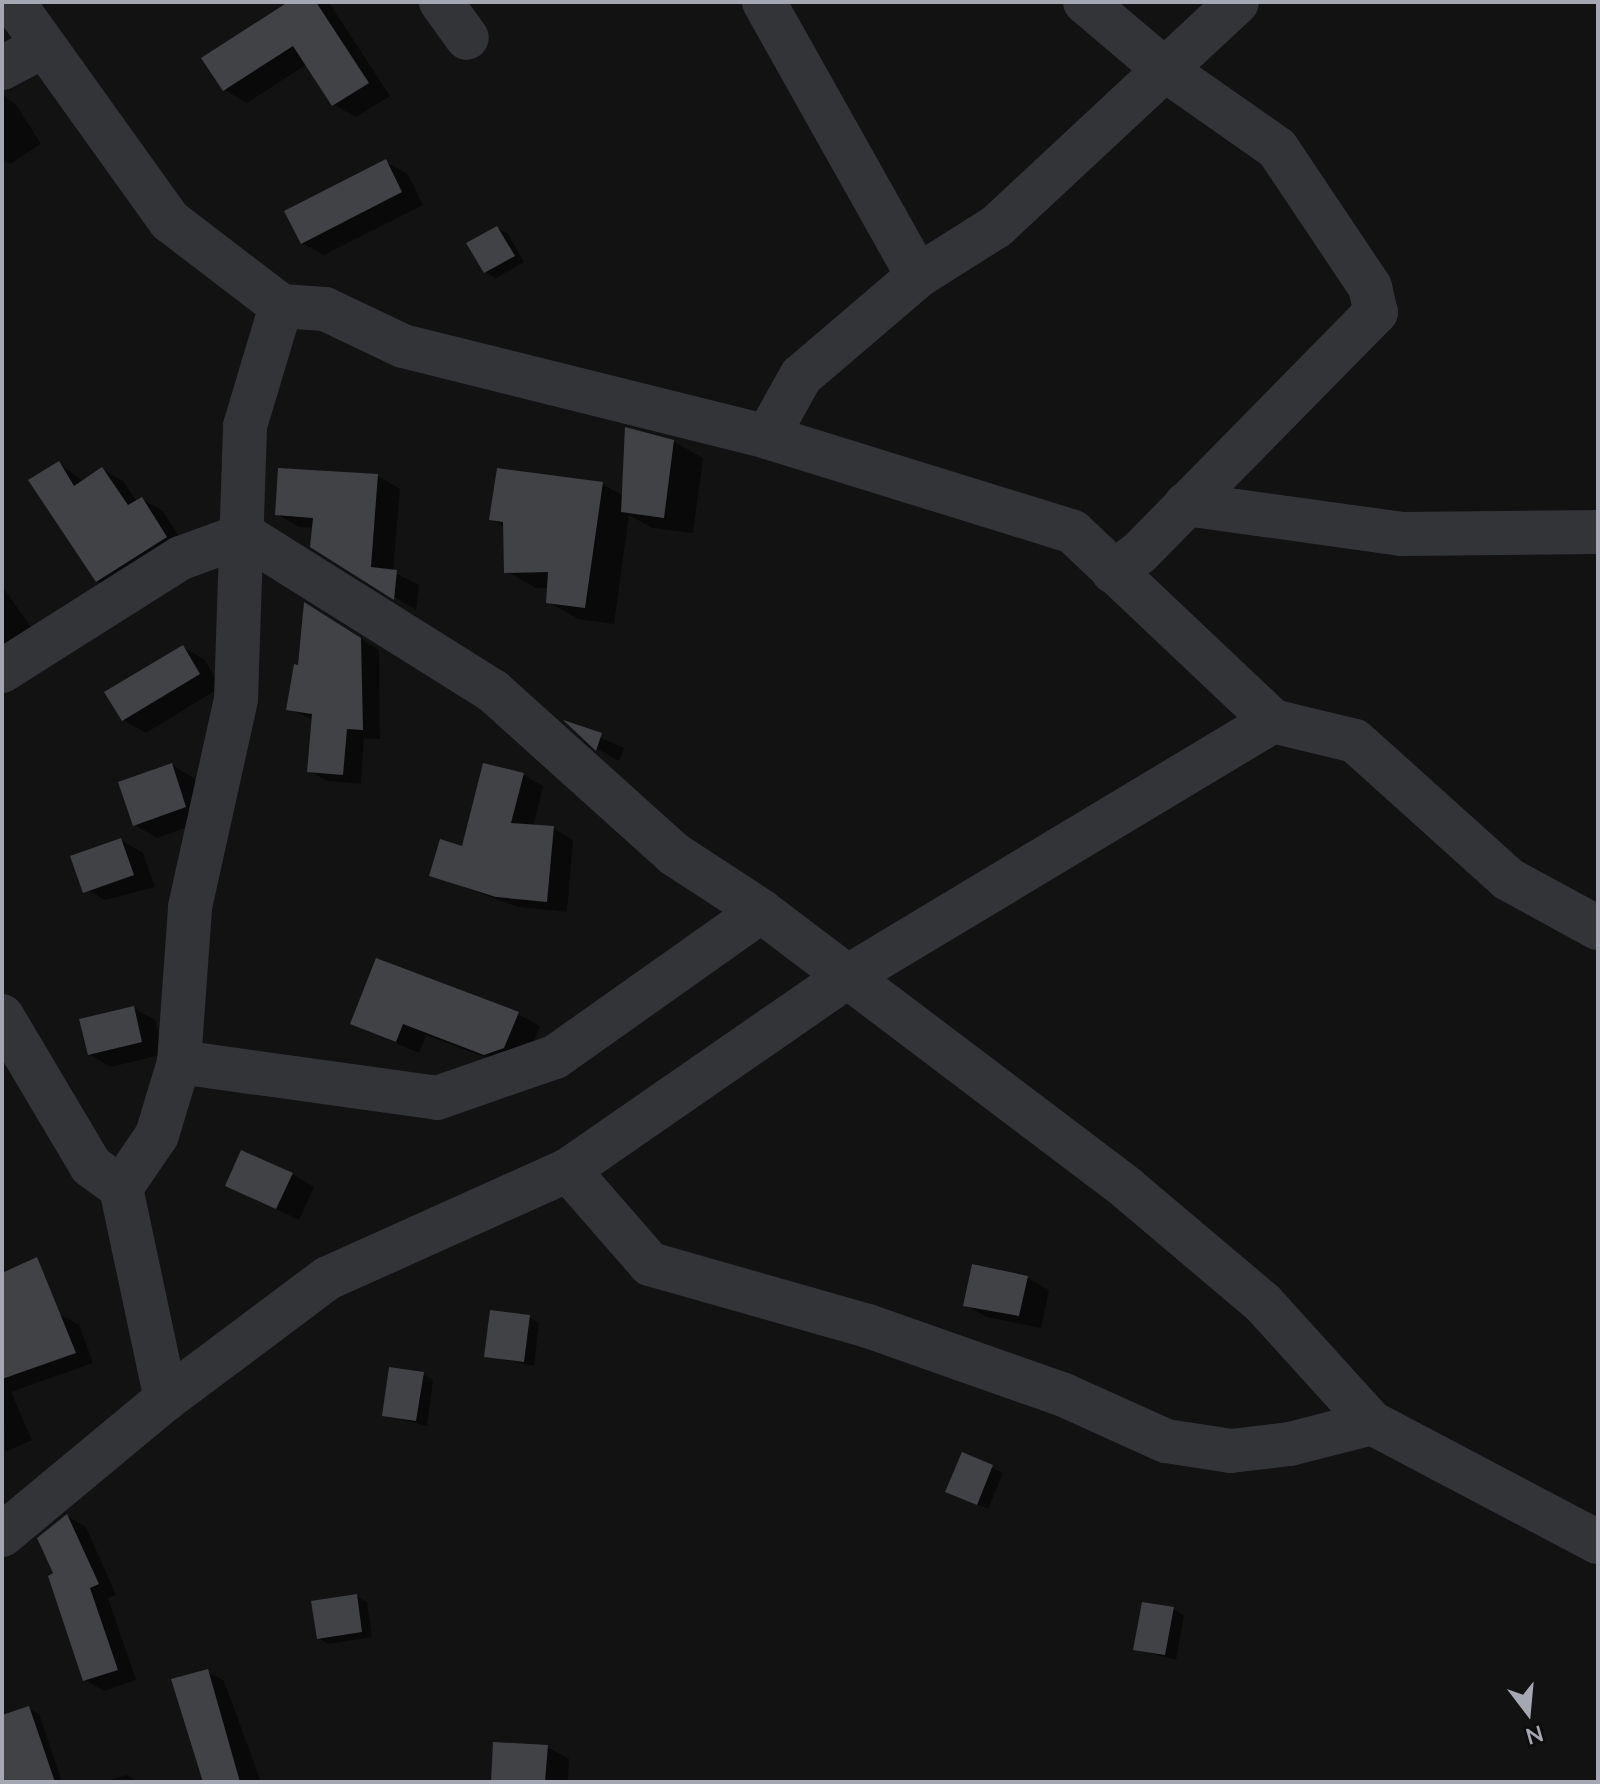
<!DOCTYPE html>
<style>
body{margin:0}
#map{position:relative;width:1600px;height:1784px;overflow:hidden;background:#121213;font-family:Lato,sans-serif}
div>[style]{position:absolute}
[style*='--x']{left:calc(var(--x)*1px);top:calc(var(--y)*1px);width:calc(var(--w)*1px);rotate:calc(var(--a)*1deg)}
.shadow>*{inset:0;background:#0007}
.building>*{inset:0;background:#414246}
.minor>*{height:44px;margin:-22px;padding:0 22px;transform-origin:22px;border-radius:22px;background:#333438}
span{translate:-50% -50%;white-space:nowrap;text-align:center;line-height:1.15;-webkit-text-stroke:8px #0d0d0e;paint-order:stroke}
.frame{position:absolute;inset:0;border:4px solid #a5a8b2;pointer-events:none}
.north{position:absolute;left:1488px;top:1672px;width:80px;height:80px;-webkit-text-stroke:6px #0d0d0e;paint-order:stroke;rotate:164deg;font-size:22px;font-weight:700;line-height:32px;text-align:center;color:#a5a8b2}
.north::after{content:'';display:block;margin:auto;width:28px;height:36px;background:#a5a8b2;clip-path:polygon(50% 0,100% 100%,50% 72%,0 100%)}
</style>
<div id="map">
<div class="shadow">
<div style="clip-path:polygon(291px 2px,330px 4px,390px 96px,356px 117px,334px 105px,307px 64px,247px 103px,225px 90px)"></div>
<div style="clip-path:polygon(2px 94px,17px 106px,41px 144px,10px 164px,2px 160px)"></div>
<div style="clip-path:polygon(386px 162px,408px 174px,423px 205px,324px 255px,302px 243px)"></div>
<div style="clip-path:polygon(497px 228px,508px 234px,524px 262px,496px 278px,485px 272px)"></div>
<div style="clip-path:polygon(673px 441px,703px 458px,693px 533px,652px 528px,629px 515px,614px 624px,578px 619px,548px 602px,549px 588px,536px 588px,506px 571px,505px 527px,491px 519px,602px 484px,624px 496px)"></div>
<div style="clip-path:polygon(59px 463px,84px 482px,102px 469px,123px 481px,137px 502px,142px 499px,163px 511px,187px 549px,118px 593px,97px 581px)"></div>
<div style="clip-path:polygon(280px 470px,378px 476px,400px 489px,393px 572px,419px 585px,416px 610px,312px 546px,314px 528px,299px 527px,277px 514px)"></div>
<div style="clip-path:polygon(2px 586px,38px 637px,2px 657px)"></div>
<div style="clip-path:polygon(323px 615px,379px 650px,380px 739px,364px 738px,361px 784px,327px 781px,309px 771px,313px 720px,288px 708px)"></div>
<div style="clip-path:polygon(183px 647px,205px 660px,221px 687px,146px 733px,124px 720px,107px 692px)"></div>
<div style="clip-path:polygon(571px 725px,624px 748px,619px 761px,598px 749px)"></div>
<div style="clip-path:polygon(172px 765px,194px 778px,207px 820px,157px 838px,135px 825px)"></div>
<div style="clip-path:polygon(485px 765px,524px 775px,543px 786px,533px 827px,553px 828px,573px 840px,567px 912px,518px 907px,431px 875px,464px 848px)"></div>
<div style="clip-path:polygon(121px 840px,143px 853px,155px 887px,105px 900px,83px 887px)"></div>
<div style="clip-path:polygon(133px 1008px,155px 1020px,164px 1054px,111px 1067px,89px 1054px)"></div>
<div style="clip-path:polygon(518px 1014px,540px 1026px,526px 1060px,508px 1066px,426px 1035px,419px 1053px,353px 1024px)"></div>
<div style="clip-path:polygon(292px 1174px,314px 1187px,299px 1220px,227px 1185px)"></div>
<div style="clip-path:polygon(1027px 1278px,1049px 1290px,1041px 1328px,987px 1317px,965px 1305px)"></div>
<div style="clip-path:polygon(61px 1315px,79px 1325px,93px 1363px,11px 1392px,32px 1440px,5px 1452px,2px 1340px)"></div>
<div style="clip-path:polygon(529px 1317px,539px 1323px,534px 1366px,486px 1356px)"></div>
<div style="clip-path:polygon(423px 1374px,433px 1380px,427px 1426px,384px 1415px)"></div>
<div style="clip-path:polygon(963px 1454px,1003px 1473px,988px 1509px,958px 1497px)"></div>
<div style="clip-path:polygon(67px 1516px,86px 1527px,116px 1595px,108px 1598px,136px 1680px,104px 1691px,85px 1680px,56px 1574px)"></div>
<div style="clip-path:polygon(356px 1596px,367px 1602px,372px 1637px,329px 1644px,318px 1638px)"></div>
<div style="clip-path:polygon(1173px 1609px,1184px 1615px,1176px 1660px,1135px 1649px)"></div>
<div style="clip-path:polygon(208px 1672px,224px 1681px,261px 1782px,206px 1782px)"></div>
<div style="clip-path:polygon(28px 1708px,39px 1714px,62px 1782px,5px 1782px,2px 1717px)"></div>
<div style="clip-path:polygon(547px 1747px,569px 1759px,568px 1782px,493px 1782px)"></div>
<div style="clip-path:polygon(127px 1775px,138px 1782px,103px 1782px)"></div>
</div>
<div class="building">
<div style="clip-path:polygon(288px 2px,316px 2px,369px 83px,332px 106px,293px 46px,223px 91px,201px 58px)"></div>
<div style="clip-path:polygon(386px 159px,402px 192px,301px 244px,284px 211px)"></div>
<div style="clip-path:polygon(497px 226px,515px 256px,484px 273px,466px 243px)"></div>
<div style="clip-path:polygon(625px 427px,674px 440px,664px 518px,621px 512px)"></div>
<div style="clip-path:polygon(59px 461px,74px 486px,102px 467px,128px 505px,142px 497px,167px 537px,96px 582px,28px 480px)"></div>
<div style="clip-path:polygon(278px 468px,378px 474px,371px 567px,397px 570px,394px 600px,310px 547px,313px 518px,275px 515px)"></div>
<div style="clip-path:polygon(497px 468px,603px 482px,585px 608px,546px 603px,548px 572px,504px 573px,503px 522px,489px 520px)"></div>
<div style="clip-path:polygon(304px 602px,361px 638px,363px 730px,347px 729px,343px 775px,307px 772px,312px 714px,286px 710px,294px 664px,298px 665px)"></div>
<div style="clip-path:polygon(183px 645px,200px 674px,122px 721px,104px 692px)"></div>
<div style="clip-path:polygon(563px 720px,602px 733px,596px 751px)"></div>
<div style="clip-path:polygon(172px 763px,186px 807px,133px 826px,118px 782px)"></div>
<div style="clip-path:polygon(483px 763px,524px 773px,511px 823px,554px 826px,547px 902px,496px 897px,429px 876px,440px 839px,462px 846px)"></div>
<div style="clip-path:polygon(121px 838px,134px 875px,83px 893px,70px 856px)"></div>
<div style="clip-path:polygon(376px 958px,519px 1012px,504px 1048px,484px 1055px,403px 1024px,396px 1042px,350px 1024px)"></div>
<div style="clip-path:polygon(134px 1006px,142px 1042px,88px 1055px,79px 1019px)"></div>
<div style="clip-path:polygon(241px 1150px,293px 1173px,276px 1209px,225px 1186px)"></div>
<div style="clip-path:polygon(37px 1257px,76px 1353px,2px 1379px,2px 1273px)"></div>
<div style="clip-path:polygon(972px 1264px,1028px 1276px,1019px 1316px,963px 1306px)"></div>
<div style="clip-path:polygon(490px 1310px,530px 1315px,524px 1362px,484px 1357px)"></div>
<div style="clip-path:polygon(389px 1367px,424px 1372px,416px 1421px,382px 1416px)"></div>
<div style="clip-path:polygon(962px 1452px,993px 1465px,977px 1505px,945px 1492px)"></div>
<div style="clip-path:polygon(67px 1514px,99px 1584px,90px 1588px,118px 1670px,83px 1681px,48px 1576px,53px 1573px,37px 1538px)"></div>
<div style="clip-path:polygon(357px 1594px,362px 1632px,317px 1639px,311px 1601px)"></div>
<div style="clip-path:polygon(1142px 1602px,1174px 1607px,1165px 1655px,1133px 1650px)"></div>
<div style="clip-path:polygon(208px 1669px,240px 1782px,203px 1782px,171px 1679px)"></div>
<div style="clip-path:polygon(29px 1706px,55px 1782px,2px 1782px,2px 1715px)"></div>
<div style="clip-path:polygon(493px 1742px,548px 1745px,545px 1782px,491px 1782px)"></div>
</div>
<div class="minor">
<div style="--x:13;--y:2;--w:269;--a:54.4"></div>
<div style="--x:170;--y:221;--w:140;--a:37.4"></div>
<div style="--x:281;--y:306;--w:44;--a:3.9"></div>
<div style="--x:325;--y:309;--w:86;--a:25.4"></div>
<div style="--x:403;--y:346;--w:375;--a:14"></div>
<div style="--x:767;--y:437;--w:320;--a:17.2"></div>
<div style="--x:1073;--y:532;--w:275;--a:43.4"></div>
<div style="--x:1273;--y:721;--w:84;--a:13.7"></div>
<div style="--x:1355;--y:741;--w:206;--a:42"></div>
<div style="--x:1508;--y:879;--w:102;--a:28.6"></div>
<div style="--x:441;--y:2;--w:44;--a:54.2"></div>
<div style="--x:764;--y:2;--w:314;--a:60.7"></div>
<div style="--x:1085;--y:2;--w:104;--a:40.3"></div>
<div style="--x:1164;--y:69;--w:138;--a:35"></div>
<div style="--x:1277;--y:148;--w:167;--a:56.2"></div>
<div style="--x:1370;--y:287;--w:26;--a:77"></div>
<div style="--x:1376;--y:312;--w:338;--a:134.5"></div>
<div style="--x:1139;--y:553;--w:32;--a:144"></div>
<div style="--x:2;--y:68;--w:45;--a:-27.7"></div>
<div style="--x:767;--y:437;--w:70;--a:-60.9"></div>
<div style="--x:801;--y:376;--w:154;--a:-40.5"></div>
<div style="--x:918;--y:276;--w:93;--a:-32.3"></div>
<div style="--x:997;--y:226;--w:328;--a:-43"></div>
<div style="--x:1186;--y:504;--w:219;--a:7.9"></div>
<div style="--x:1403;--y:534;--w:195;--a:-0.6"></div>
<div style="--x:244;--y:535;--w:294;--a:32.1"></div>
<div style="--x:493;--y:691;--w:244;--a:42"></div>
<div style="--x:674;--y:854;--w:104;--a:33.2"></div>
<div style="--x:761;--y:911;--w:460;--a:37.1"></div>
<div style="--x:1128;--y:1189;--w:177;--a:40.2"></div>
<div style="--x:1263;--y:1303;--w:162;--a:47.8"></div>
<div style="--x:1372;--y:1423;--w:255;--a:27.8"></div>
<div style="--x:2;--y:671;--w:212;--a:-32.3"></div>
<div style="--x:181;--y:558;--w:67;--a:-20.1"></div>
<div style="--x:2;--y:1016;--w:174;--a:59.3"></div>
<div style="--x:91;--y:1166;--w:37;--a:36"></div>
<div style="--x:121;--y:1188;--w:216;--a:78"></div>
<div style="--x:179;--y:1062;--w:260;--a:7.9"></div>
<div style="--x:437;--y:1098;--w:125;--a:-19.2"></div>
<div style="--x:555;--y:1057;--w:252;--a:-35.3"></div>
<div style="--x:568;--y:1170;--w:125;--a:48.9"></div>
<div style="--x:650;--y:1264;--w:227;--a:15.9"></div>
<div style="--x:868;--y:1326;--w:208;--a:19.4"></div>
<div style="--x:1064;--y:1395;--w:112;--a:24.3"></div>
<div style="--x:1166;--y:1441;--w:66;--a:8.7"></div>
<div style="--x:1231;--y:1451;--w:59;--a:-6.8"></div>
<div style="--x:1290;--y:1444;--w:85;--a:-14.4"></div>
<div style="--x:121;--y:1188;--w:64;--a:-55.8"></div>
<div style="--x:157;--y:1135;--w:76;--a:-73.2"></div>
<div style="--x:179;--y:1062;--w:155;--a:-85.9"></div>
<div style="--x:190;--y:907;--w:213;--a:-77.5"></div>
<div style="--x:236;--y:699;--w:273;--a:-88.1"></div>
<div style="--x:245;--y:426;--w:125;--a:-73.3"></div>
<div style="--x:2;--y:1535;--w:213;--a:-39.7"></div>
<div style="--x:166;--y:1399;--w:202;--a:-36.8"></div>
<div style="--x:328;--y:1278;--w:263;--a:-24.2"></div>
<div style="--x:568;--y:1170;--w:339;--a:-34.7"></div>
<div style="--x:847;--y:977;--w:497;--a:-31"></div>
</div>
<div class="frame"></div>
<div class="north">N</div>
</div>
